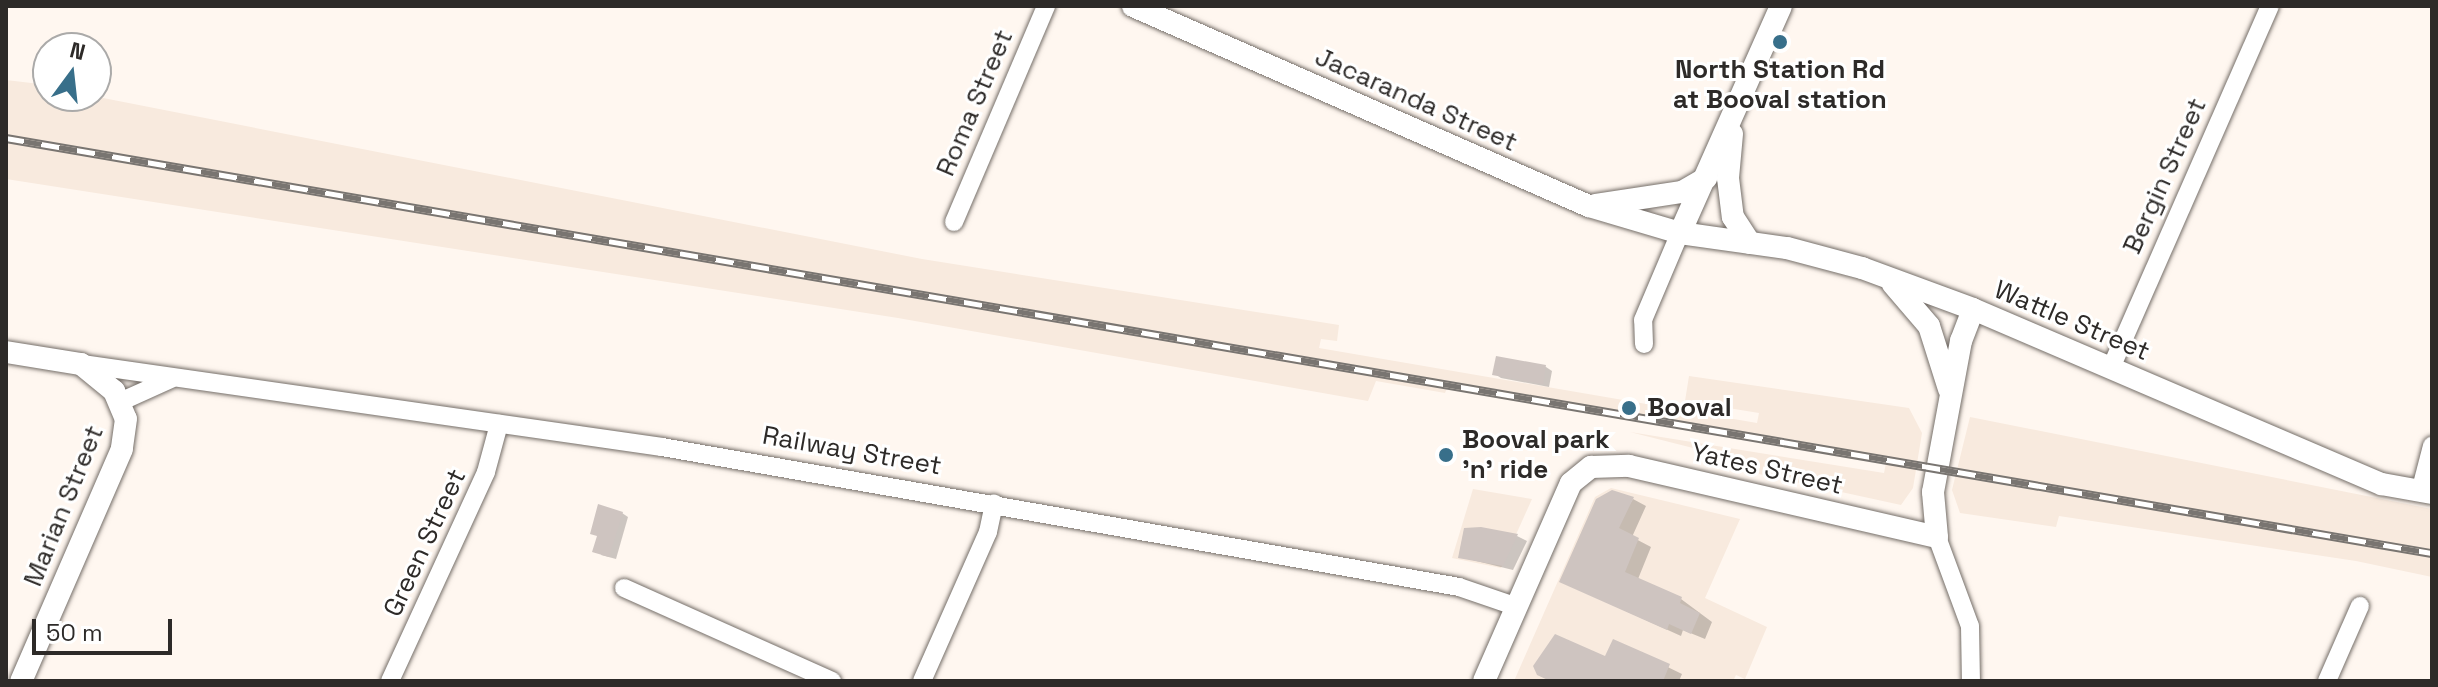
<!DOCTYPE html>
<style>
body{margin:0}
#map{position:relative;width:2438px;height:687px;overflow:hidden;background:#fff7f0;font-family:"Space Grotesk",sans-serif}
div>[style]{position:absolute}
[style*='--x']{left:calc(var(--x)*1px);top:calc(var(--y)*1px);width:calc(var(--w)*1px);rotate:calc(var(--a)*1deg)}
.built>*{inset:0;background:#f8eade}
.shadow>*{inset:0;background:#0003}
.building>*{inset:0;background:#cec4c0}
.roads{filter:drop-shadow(0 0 2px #756e68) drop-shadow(0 0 2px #756e68)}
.minor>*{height:18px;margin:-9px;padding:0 9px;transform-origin:9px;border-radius:9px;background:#fff}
.tertiary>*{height:22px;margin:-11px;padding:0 11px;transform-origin:11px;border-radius:11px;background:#fff}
.rail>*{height:9px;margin-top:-4.5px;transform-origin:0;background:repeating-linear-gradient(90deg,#fff 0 18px,#797571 0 36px);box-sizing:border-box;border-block:2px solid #797571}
.dots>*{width:22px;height:22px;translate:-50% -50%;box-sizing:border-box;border:4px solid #fff;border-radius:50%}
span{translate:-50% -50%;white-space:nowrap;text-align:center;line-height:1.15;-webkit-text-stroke:6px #fff;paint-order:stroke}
.poi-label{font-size:26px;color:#2d2a28;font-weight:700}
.left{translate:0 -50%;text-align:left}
.street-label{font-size:26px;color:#2d2a28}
.frame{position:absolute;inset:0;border:8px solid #2d2a28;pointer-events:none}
.north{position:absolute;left:32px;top:32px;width:80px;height:80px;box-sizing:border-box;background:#fff;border:2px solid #abaaa9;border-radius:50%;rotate:15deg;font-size:22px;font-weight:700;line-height:32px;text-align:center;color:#2d2a28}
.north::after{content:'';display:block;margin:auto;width:28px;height:36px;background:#386f8a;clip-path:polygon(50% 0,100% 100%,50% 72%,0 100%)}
.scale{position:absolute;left:32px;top:619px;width:140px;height:36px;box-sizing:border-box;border:4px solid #2d2a28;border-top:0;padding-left:10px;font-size:24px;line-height:28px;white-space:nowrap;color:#2d2a28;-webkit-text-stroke:6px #fff;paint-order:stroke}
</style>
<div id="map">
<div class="built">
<div style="clip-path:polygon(6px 80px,48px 85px,48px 96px,93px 96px,922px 259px,1339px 325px,1337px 341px,1321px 339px,1319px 348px,1757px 423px,1759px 413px,1685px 401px,1689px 376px,1909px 408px,1922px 433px,1913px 488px,1901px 505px,1759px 474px,1760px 465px,1630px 432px,1884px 473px,1886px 463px,1447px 388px,1445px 393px,1376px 381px,1368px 401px,898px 318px,6px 179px)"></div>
<div style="clip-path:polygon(1970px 417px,2432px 509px,2432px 577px,2356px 561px,2059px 516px,2056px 527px,1960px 513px,1952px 490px)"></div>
<div style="clip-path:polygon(1611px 488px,1740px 519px,1705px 598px,1767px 627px,1745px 679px,1736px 675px,1733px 681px,1514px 681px,1595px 497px)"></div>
<div style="clip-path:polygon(1473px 489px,1532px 499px,1501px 568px,1452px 558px)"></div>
</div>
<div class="shadow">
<div style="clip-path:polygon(1498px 358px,1546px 367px,1552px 371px,1549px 387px,1501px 378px,1495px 374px)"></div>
<div style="clip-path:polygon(1633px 499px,1646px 506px,1632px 537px,1651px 547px,1638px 579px,1681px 599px,1712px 622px,1705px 639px,1683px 630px,1681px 636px,1575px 588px)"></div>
<div style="clip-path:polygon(622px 513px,628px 517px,616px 559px,601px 555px)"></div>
<div style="clip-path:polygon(1517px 536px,1527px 541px,1513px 570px,1460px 557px)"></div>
<div style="clip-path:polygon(1614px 641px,1682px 674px,1679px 681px,1555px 681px,1606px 659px)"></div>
</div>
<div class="building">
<div style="clip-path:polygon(1496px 356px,1546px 365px,1543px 384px,1492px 375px)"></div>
<div style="clip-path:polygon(1612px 490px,1634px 497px,1619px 528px,1639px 538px,1625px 572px,1682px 597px,1680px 603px,1700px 613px,1691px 634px,1669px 624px,1667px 630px,1559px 582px,1596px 499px)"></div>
<div style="clip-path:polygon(598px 504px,623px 512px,609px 557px,592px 552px,597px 536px,590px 534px)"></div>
<div style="clip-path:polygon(1481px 527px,1518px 534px,1503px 566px,1458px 558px,1464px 528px)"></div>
<div style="clip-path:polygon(1555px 634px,1605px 656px,1613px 639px,1670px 664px,1663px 681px,1550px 681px,1537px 675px,1533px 666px)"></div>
</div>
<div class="roads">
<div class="minor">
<div style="--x:954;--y:222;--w:235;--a:-66.9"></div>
<div style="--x:1644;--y:344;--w:24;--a:-92"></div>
<div style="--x:1643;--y:320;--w:95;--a:-67"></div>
<div style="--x:82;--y:364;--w:586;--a:8.14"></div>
<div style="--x:662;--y:447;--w:809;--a:9.96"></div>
<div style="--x:1459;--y:587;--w:61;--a:19"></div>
<div style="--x:2111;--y:368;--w:395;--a:-66.3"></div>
<div style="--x:122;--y:401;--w:54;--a:-24.2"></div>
<div style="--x:2420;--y:492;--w:48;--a:-75.4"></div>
<div style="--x:1937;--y:537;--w:95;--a:69.7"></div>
<div style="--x:1970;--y:626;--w:55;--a:89"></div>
<div style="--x:624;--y:588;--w:228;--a:24.1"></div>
<div style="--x:390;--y:681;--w:230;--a:-65.3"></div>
<div style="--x:486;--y:472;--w:50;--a:-74.8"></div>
<div style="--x:922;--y:681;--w:163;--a:-66.1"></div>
<div style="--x:988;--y:532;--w:29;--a:-78"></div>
<div style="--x:2327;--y:681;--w:82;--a:-66.3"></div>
</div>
<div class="tertiary">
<div style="--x:1133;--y:6;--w:498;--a:23.7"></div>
<div style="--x:1589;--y:206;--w:95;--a:16.5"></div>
<div style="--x:1680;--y:233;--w:108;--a:8"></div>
<div style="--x:1787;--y:248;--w:78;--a:14.9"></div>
<div style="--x:1862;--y:268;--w:118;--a:20.3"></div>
<div style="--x:1973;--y:309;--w:445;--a:23.2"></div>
<div style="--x:2382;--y:484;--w:51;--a:10.2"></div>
<div style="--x:1732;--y:134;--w:44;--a:95.2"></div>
<div style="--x:1728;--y:178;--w:39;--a:83"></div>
<div style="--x:1733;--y:217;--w:31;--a:57"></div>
<div style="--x:1596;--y:205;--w:87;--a:-8.6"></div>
<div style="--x:1682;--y:192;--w:28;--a:-30"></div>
<div style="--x:1680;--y:233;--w:248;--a:-66"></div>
<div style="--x:1893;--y:284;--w:55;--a:49.4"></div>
<div style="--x:1929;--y:326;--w:66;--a:72.4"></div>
<div style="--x:6;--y:352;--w:76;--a:9.1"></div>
<div style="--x:81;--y:364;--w:43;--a:39.3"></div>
<div style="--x:114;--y:391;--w:30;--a:67"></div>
<div style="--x:126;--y:419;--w:30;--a:98"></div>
<div style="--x:122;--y:449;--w:253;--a:113.5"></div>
<div style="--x:1484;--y:681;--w:216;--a:-66.3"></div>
<div style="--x:1571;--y:483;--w:26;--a:-39"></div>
<div style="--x:1591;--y:467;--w:38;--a:-2"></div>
<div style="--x:1629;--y:466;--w:316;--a:13"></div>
<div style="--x:1937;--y:537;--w:45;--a:-95.1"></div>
<div style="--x:1933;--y:492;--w:154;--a:-79.5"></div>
<div style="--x:1961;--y:341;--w:34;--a:-69"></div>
</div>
</div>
<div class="rail">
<div style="--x:6;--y:138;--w:2461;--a:9.71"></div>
</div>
<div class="dots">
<div style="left:1780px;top:42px;background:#386f8a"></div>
<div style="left:1629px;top:408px;background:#386f8a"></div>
<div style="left:1446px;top:455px;background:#386f8a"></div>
</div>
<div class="poi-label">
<span style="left:1780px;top:85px">North Station Rd<br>at Booval station</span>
<span class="left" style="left:1647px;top:408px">Booval</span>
<span class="left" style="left:1462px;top:455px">Booval park<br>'n' ride</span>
</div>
<div class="street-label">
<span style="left:1416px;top:100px;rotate:24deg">Jacaranda Street</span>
<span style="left:975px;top:103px;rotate:-67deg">Roma Street</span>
<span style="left:2165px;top:176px;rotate:-66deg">Bergin Street</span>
<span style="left:2072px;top:321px;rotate:23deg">Wattle Street</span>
<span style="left:852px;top:451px;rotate:10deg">Railway Street</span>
<span style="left:1767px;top:469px;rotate:13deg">Yates Street</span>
<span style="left:64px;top:506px;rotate:-68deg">Marian Street</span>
<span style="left:425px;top:543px;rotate:-65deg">Green Street</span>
</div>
<div class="frame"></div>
<div class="north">N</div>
<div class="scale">50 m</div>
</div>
